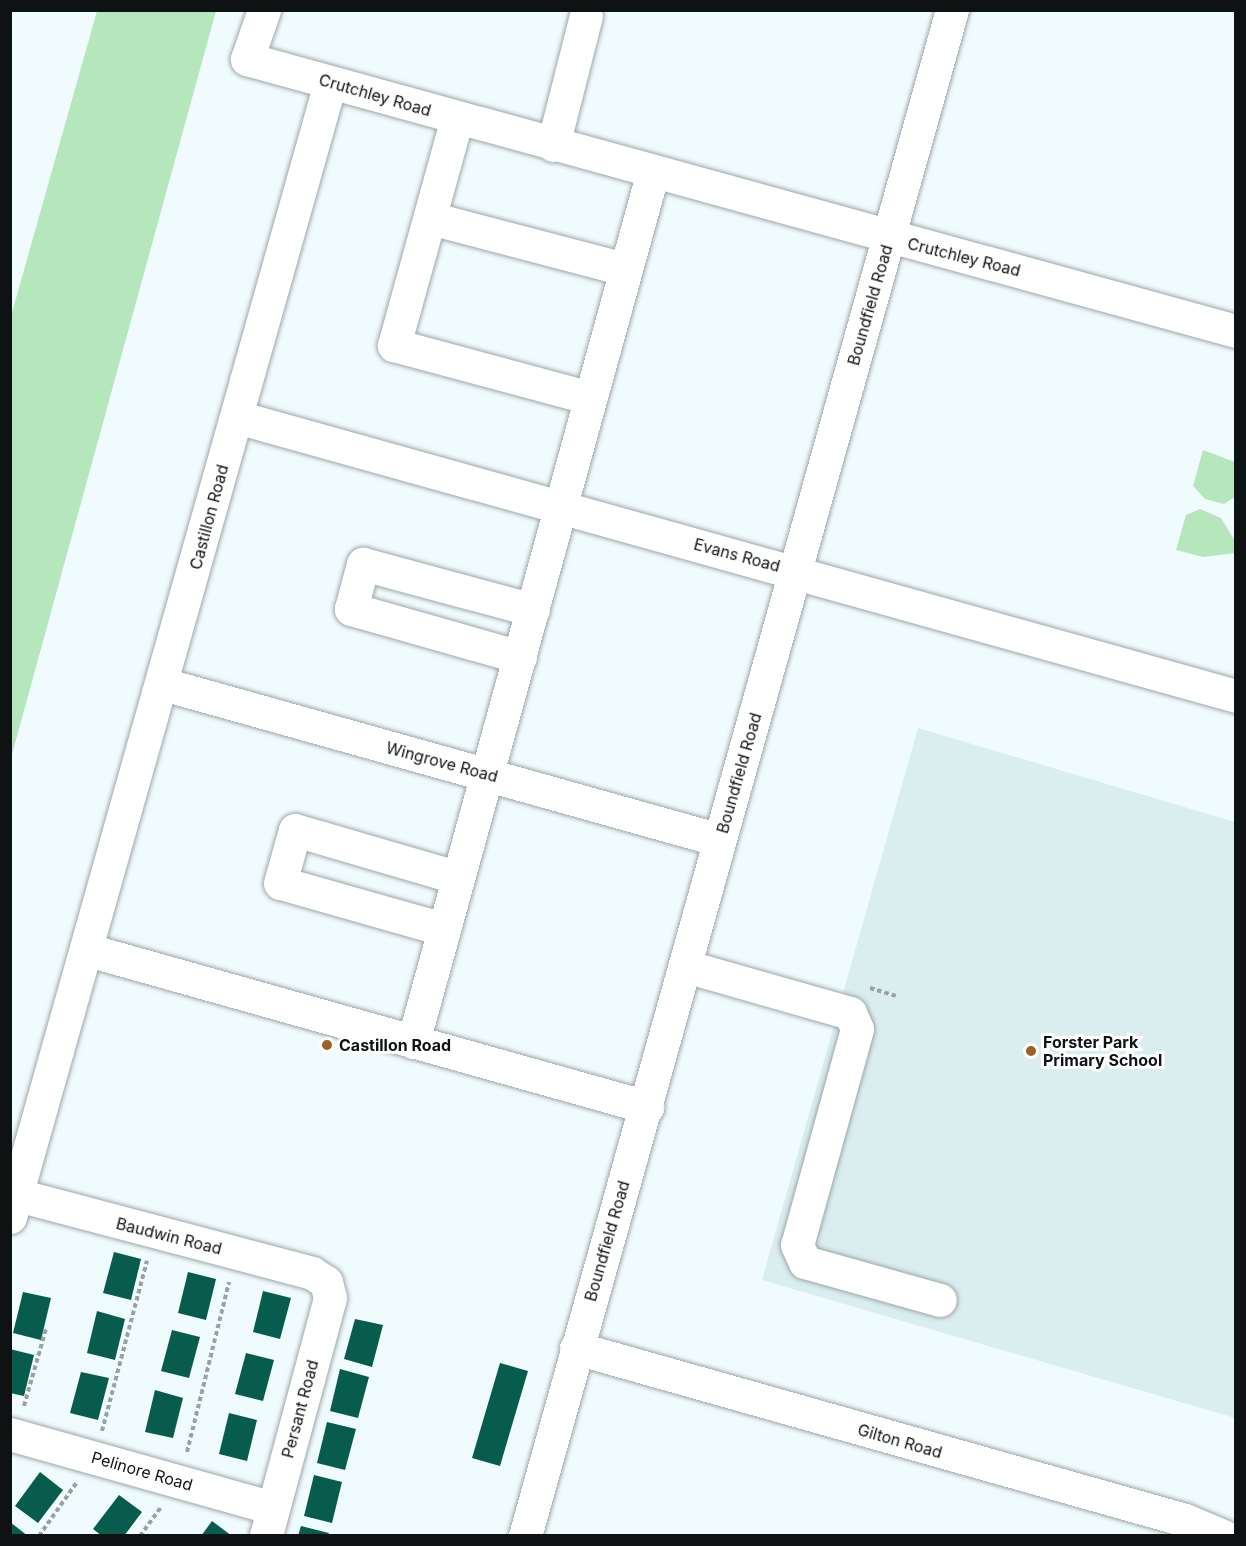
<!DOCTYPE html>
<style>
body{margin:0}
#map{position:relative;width:1246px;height:1546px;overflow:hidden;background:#f0fbfd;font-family:Inter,sans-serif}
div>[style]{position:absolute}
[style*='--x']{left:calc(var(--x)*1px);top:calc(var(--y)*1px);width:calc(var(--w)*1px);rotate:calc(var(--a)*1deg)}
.built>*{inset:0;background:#daeef0}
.green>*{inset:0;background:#b6e7bc}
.building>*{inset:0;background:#085c4d}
.path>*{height:4px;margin-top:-2px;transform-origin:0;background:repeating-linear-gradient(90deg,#99a1a3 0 4.5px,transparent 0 7.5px)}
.roads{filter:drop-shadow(0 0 2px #9da7a9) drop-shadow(0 0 2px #9da7a9)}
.minor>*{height:33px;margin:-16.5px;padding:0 16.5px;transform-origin:16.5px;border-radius:16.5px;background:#fff}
.dots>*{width:16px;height:16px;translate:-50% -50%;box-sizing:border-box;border:3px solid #fff;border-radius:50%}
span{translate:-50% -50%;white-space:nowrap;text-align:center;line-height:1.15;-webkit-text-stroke:6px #fff;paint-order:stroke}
.street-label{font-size:16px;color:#0e1212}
.poi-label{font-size:16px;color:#0e1212;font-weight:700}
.left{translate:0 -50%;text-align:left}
.frame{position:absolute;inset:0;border:12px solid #0e1212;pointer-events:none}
</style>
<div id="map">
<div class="built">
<div style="clip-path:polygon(918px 728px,1235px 822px,1235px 1418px,762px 1280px)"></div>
</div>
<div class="green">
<div style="clip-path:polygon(97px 11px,216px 11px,11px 758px,11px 316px)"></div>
<div style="clip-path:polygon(1203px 450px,1235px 462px,1235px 497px,1224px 504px,1205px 499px,1193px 486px)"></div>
<div style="clip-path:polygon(1200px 509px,1221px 518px,1235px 541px,1235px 553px,1203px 557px,1176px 550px,1186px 515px)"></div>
</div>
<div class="building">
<div style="clip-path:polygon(114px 1252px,141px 1259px,131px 1300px,103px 1293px)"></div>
<div style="clip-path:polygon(188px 1272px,216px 1279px,206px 1320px,178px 1313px)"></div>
<div style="clip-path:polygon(263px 1291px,291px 1298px,280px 1339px,253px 1332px)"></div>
<div style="clip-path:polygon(23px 1292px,51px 1298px,41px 1340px,13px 1333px)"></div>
<div style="clip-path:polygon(97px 1311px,125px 1319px,115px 1360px,87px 1353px)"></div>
<div style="clip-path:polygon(355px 1319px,383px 1325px,372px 1367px,344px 1359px)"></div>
<div style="clip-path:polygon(172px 1330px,200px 1337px,189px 1378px,161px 1371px)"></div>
<div style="clip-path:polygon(10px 1349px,34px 1355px,24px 1396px,10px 1393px)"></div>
<div style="clip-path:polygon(246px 1353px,274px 1360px,263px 1401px,235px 1394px)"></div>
<div style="clip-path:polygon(500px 1363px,528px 1371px,500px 1466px,472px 1458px)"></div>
<div style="clip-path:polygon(340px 1369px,369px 1377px,358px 1418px,330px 1411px)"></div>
<div style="clip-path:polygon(81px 1372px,109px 1378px,98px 1420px,70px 1413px)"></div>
<div style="clip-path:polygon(155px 1390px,183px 1398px,173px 1438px,145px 1432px)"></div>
<div style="clip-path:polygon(229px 1413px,257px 1420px,247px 1461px,219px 1454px)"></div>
<div style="clip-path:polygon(327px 1422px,356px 1429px,345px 1470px,317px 1463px)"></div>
<div style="clip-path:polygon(40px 1472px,63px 1490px,38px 1523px,15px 1506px)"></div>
<div style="clip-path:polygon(314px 1475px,342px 1482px,332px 1523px,304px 1516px)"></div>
<div style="clip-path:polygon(119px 1495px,142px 1512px,124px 1536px,102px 1536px,93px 1529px)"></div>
<div style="clip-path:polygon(212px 1521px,232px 1536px,201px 1536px)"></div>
<div style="clip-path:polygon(10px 1522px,28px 1536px,10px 1536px)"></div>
<div style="clip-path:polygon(301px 1526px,329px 1533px,328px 1536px,298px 1536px)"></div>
</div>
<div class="path">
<div style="--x:870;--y:988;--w:27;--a:17"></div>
<div style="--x:24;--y:1406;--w:80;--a:-74.1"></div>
<div style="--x:102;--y:1431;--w:176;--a:-75.2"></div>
<div style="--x:187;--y:1452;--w:175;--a:-76.1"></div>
<div style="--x:39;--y:1536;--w:66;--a:-54.9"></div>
<div style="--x:140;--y:1536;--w:36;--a:-54"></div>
</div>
<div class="roads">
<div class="minor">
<div style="--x:264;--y:10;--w:52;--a:109.1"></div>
<div style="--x:247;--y:59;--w:1026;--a:15.38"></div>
<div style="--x:457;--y:118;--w:236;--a:105.5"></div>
<div style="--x:394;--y:345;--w:203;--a:15.1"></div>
<div style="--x:553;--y:145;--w:133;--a:-75.7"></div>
<div style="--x:430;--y:218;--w:202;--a:14.7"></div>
<div style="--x:237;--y:417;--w:1037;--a:15.6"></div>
<div style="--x:520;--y:657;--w:176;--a:-164.1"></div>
<div style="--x:351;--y:609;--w:47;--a:-75.1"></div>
<div style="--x:363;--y:564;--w:176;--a:15.1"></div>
<div style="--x:163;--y:684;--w:578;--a:15.65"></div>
<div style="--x:443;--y:929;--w:169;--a:-164.2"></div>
<div style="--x:280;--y:883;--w:55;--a:-74.2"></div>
<div style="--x:295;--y:830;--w:168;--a:16.3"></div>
<div style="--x:88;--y:950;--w:581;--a:15.69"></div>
<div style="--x:685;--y:966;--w:172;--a:15.9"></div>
<div style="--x:850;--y:1013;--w:17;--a:66"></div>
<div style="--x:857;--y:1029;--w:224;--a:105.5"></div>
<div style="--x:797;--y:1245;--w:19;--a:65"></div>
<div style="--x:805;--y:1262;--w:140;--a:15.7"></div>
<div style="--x:413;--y:1042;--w:899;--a:-74.59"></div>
<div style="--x:10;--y:1193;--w:312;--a:14.8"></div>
<div style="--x:312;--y:1273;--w:17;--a:33"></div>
<div style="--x:326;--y:1282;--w:16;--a:76"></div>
<div style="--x:330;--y:1298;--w:246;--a:105.1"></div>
<div style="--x:10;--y:1217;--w:1178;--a:-74.24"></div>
<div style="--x:576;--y:1348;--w:633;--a:15.77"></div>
<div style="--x:1185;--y:1520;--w:41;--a:22.8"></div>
<div style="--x:10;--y:1434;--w:273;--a:15.7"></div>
<div style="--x:525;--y:1536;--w:1585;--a:-74.37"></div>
</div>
</div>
<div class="dots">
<div style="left:327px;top:1045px;background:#9d6123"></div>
<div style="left:1031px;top:1051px;background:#9d6123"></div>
</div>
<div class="street-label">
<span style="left:375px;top:95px;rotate:16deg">Crutchley Road</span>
<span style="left:964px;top:257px;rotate:14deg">Crutchley Road</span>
<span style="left:870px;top:305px;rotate:-74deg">Boundfield Road</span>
<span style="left:209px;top:517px;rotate:-75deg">Castillon Road</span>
<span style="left:737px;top:555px;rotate:15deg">Evans Road</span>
<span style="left:442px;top:762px;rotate:15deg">Wingrove Road</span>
<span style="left:739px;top:773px;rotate:-74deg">Boundfield Road</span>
<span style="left:169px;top:1236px;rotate:14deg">Baudwin Road</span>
<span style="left:607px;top:1241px;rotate:-74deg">Boundfield Road</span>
<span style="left:300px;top:1409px;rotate:-75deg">Persant Road</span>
<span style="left:900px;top:1441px;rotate:16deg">Gilton Road</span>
<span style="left:142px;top:1471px;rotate:16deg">Pelinore Road</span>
</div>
<div class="poi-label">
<span class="left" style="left:1043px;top:1051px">Forster Park<br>Primary School</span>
<span class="left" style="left:339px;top:1045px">Castillon Road</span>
</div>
<div class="frame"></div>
</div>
